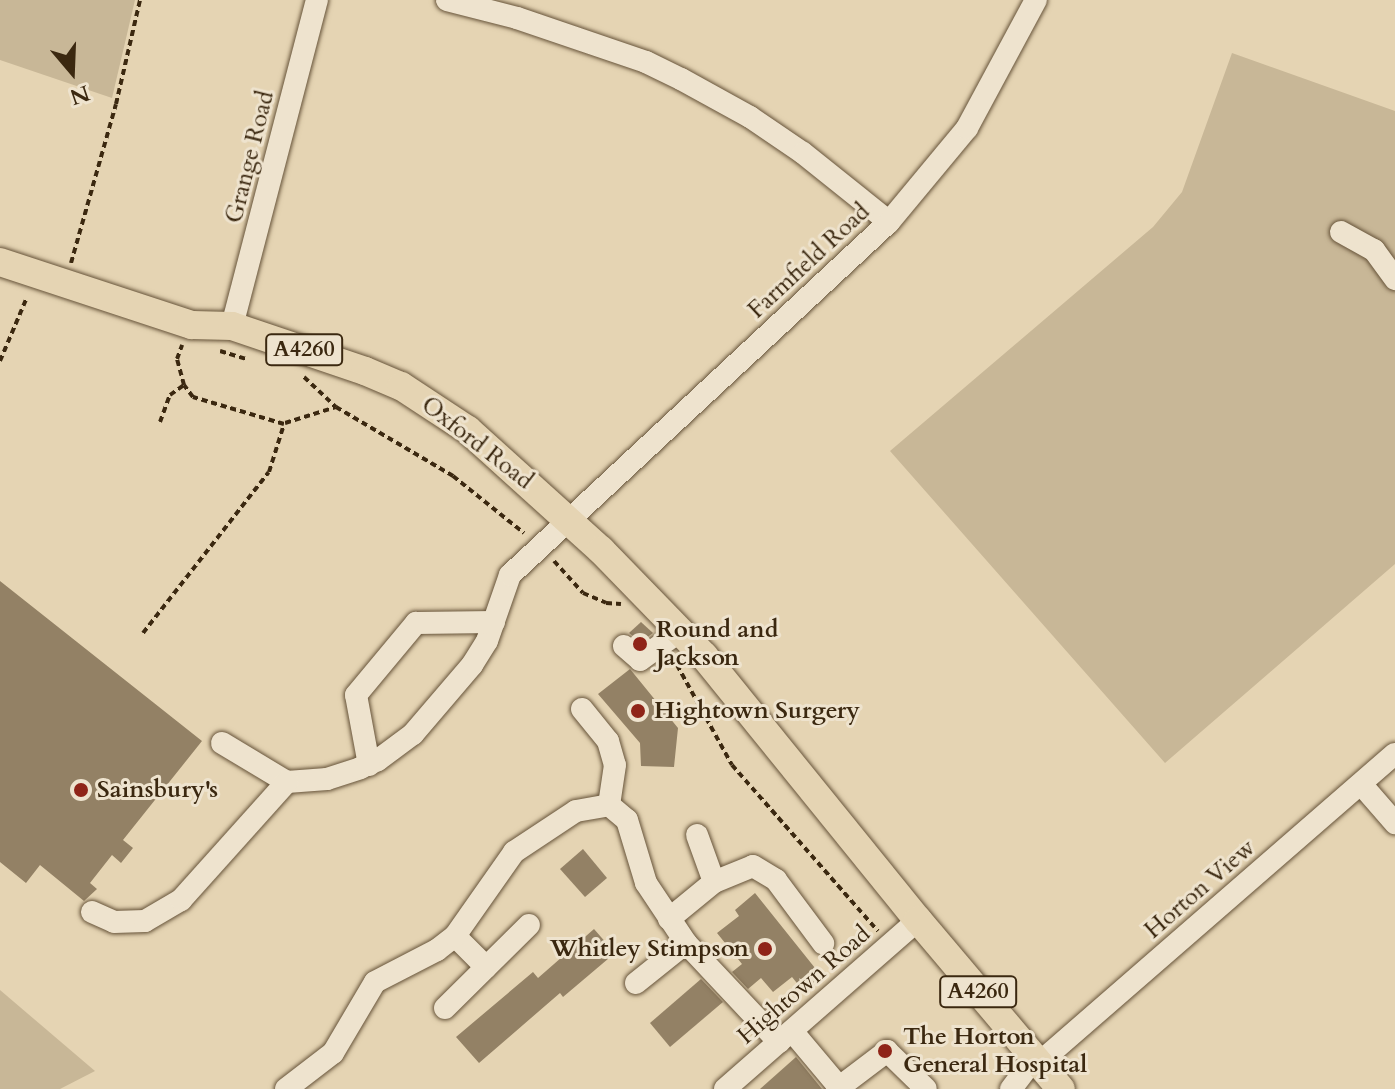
<!DOCTYPE html>
<style>
body{margin:0}
#map{position:relative;width:1395px;height:1089px;overflow:hidden;background:#e5d4b3;font-family:Cardo,serif}
div>[style]{position:absolute}
[style*='--x']{left:calc(var(--x)*1px);top:calc(var(--y)*1px);width:calc(var(--w)*1px);rotate:calc(var(--a)*1deg)}
.green>*{inset:0;background:#c8b797}
.building>*{inset:0;background:#938165}
.path>*{height:4px;margin-top:-2px;transform-origin:0;background:repeating-linear-gradient(90deg,#3b2810 0 6px,transparent 0 10px)}
.roads{filter:drop-shadow(0 0 2px #665339) drop-shadow(0 0 2px #665339)}
.minor>*{height:22px;margin:-11px;padding:0 11px;transform-origin:11px;border-radius:11px;background:#eee3ce}
.major>*{height:28px;margin:-14px;padding:0 14px;transform-origin:14px;border-radius:14px;background:#e5d4b3}
.dots>*{width:22px;height:22px;translate:-50% -50%;box-sizing:border-box;border:4px solid #eee3ce;border-radius:50%}
span{translate:-50% -50%;white-space:nowrap;text-align:center;line-height:1.15;-webkit-text-stroke:6px #eee3ce;paint-order:stroke}
.shield-label span{padding:2px 6px;background:#eee3ce;border:2px solid;border-radius:6px;-webkit-text-stroke-width:0}
.shield-label{font-size:22px;color:#3b2810;font-weight:700}
.street-label{font-size:24px;color:#3b2810}
.poi-label{font-size:24px;color:#3b2810;font-weight:700}
.left{translate:0 -50%;text-align:left}
.right{translate:-100% -50%;text-align:right}
.north{position:absolute;left:32px;top:32px;width:80px;height:80px;-webkit-text-stroke:6px #eee3ce;paint-order:stroke;rotate:161deg;font-size:22px;font-weight:700;line-height:32px;text-align:center;color:#3b2810}
.north::after{content:'';display:block;margin:auto;width:28px;height:36px;background:#3b2810;clip-path:polygon(50% 0,100% 100%,50% 72%,0 100%)}
</style>
<div id="map">
<div class="green">
<div style="clip-path:polygon(0 0,135px 0,112px 98px,0 60px)"></div>
<div style="clip-path:polygon(1232px 53px,1395px 111px,1395px 564px,1165px 763px,890px 451px,1153px 227px,1182px 192px)"></div>
<div style="clip-path:polygon(0 990px,95px 1071px,60px 1089px,0 1089px)"></div>
</div>
<div class="building">
<div style="clip-path:polygon(0 581px,202px 741px,123px 840px,133px 848px,121px 863px,112px 855px,90px 883px,97px 889px,84px 901px,40px 865px,26px 883px,0 862px)"></div>
<div style="clip-path:polygon(641px 622px,653px 633px,641px 642px,629px 633px)"></div>
<div style="clip-path:polygon(630px 669px,678px 728px,674px 767px,641px 766px,640px 743px,598px 694px)"></div>
<div style="clip-path:polygon(583px 849px,607px 878px,585px 897px,560px 869px)"></div>
<div style="clip-path:polygon(755px 893px,823px 978px,805px 993px,792px 977px,773px 992px,761px 978px,748px 989px,732px 972px,742px 964px,717px 933px,739px 916px,735px 910px)"></div>
<div style="clip-path:polygon(594px 929px,615px 953px,563px 997px,560px 993px,479px 1063px,456px 1037px,533px 972px,538px 978px)"></div>
<div style="clip-path:polygon(701px 979px,723px 1002px,670px 1047px,650px 1023px)"></div>
<div style="clip-path:polygon(796px 1057px,822px 1089px,760px 1089px)"></div>
</div>
<div class="path">
<div style="--x:71;--y:263;--w:165;--a:-74.2"></div>
<div style="--x:116;--y:104;--w:107;--a:-77"></div>
<div style="--x:220;--y:351;--w:27;--a:17"></div>
<div style="--x:0;--y:361;--w:69;--a:-67.1"></div>
<div style="--x:304;--y:377;--w:44;--a:43.2"></div>
<div style="--x:336;--y:407;--w:136;--a:30.5"></div>
<div style="--x:453;--y:476;--w:91;--a:38.8"></div>
<div style="--x:160;--y:422;--w:29;--a:-70"></div>
<div style="--x:170;--y:395;--w:17;--a:-36"></div>
<div style="--x:184;--y:385;--w:27;--a:-105"></div>
<div style="--x:177;--y:359;--w:15;--a:-70"></div>
<div style="--x:285;--y:423;--w:53;--a:-17.4"></div>
<div style="--x:554;--y:561;--w:43;--a:47.8"></div>
<div style="--x:583;--y:593;--w:25;--a:23"></div>
<div style="--x:606;--y:603;--w:15;--a:4"></div>
<div style="--x:143;--y:633;--w:204;--a:-52"></div>
<div style="--x:269;--y:472;--w:50;--a:-72.6"></div>
<div style="--x:284;--y:424;--w:95;--a:-163.5"></div>
<div style="--x:193;--y:397;--w:15;--a:-127"></div>
<div style="--x:677;--y:665;--w:114;--a:61.2"></div>
<div style="--x:732;--y:765;--w:221;--a:48.7"></div>
</div>
<div class="roads">
<div class="minor">
<div style="--x:447;--y:0;--w:72;--a:14.4"></div>
<div style="--x:517;--y:18;--w:136;--a:18.8"></div>
<div style="--x:646;--y:62;--w:39;--a:26"></div>
<div style="--x:681;--y:79;--w:79;--a:28.8"></div>
<div style="--x:750;--y:117;--w:64;--a:34.2"></div>
<div style="--x:803;--y:153;--w:110;--a:38.7"></div>
<div style="--x:1341;--y:232;--w:38;--a:29"></div>
<div style="--x:1374;--y:250;--w:36;--a:54"></div>
<div style="--x:232;--y:326;--w:337;--a:-75.4"></div>
<div style="--x:624;--y:646;--w:21;--a:41"></div>
<div style="--x:640;--y:660;--w:49;--a:-35.9"></div>
<div style="--x:582;--y:709;--w:41;--a:50.9"></div>
<div style="--x:608;--y:741;--w:25;--a:74"></div>
<div style="--x:615;--y:765;--w:40;--a:98.5"></div>
<div style="--x:222;--y:743;--w:76;--a:31"></div>
<div style="--x:287;--y:782;--w:40;--a:-4.3"></div>
<div style="--x:327;--y:779;--w:35;--a:-18"></div>
<div style="--x:360;--y:768;--w:20;--a:-24"></div>
<div style="--x:378;--y:760;--w:44;--a:-36.6"></div>
<div style="--x:413;--y:734;--w:91;--a:-49.5"></div>
<div style="--x:472;--y:665;--w:28;--a:-58"></div>
<div style="--x:487;--y:641;--w:70;--a:-70.8"></div>
<div style="--x:510;--y:575;--w:518;--a:-42.97"></div>
<div style="--x:889;--y:222;--w:122;--a:-50.3"></div>
<div style="--x:967;--y:128;--w:145;--a:-61.7"></div>
<div style="--x:369;--y:765;--w:71;--a:-100.5"></div>
<div style="--x:356;--y:695;--w:94;--a:-50.2"></div>
<div style="--x:416;--y:623;--w:78;--a:-0.7"></div>
<div style="--x:1361;--y:784;--w:52;--a:48.9"></div>
<div style="--x:609;--y:805;--w:23;--a:40"></div>
<div style="--x:627;--y:820;--w:66;--a:73.2"></div>
<div style="--x:646;--y:883;--w:72;--a:56.3"></div>
<div style="--x:686;--y:943;--w:136;--a:46.8"></div>
<div style="--x:697;--y:835;--w:50;--a:70.1"></div>
<div style="--x:92;--y:912;--w:24;--a:24"></div>
<div style="--x:114;--y:922;--w:31;--a:-2"></div>
<div style="--x:145;--y:921;--w:42;--a:-30.3"></div>
<div style="--x:181;--y:900;--w:159;--a:-48.1"></div>
<div style="--x:669;--y:919;--w:58;--a:-39.4"></div>
<div style="--x:714;--y:882;--w:42;--a:-22.3"></div>
<div style="--x:753;--y:866;--w:27;--a:31"></div>
<div style="--x:776;--y:880;--w:79;--a:53.3"></div>
<div style="--x:455;--y:936;--w:44;--a:45"></div>
<div style="--x:636;--y:983;--w:64;--a:-38.7"></div>
<div style="--x:445;--y:1008;--w:118;--a:-44.7"></div>
<div style="--x:792;--y:1031;--w:73;--a:50"></div>
<div style="--x:1039;--y:1063;--w:471;--a:-41"></div>
<div style="--x:286;--y:1089;--w:59;--a:-37.5"></div>
<div style="--x:333;--y:1053;--w:82;--a:-59.4"></div>
<div style="--x:375;--y:982;--w:70;--a:-27.3"></div>
<div style="--x:437;--y:950;--w:23;--a:-38"></div>
<div style="--x:455;--y:936;--w:103;--a:-54.9"></div>
<div style="--x:514;--y:852;--w:74;--a:-33.5"></div>
<div style="--x:576;--y:811;--w:34;--a:-10"></div>
<div style="--x:725;--y:1089;--w:257;--a:-41.2"></div>
<div style="--x:837;--y:1089;--w:63;--a:-37.2"></div>
<div style="--x:887;--y:1051;--w:54;--a:44.3"></div>
<div style="--x:1011;--y:1089;--w:39;--a:-53"></div>
</div>
<div class="major">
<div style="--x:0;--y:262;--w:202;--a:18.2"></div>
<div style="--x:192;--y:325;--w:40;--a:1.4"></div>
<div style="--x:232;--y:326;--w:140;--a:18.7"></div>
<div style="--x:365;--y:371;--w:39;--a:23"></div>
<div style="--x:401;--y:386;--w:80;--a:33.3"></div>
<div style="--x:468;--y:430;--w:179;--a:42.1"></div>
<div style="--x:601;--y:550;--w:148;--a:45.8"></div>
<div style="--x:704;--y:656;--w:340;--a:51"></div>
<div style="--x:918;--y:920;--w:221;--a:49.8"></div>
</div>
</div>
<div class="dots">
<div style="left:640px;top:644px;background:#8f2418"></div>
<div style="left:638px;top:711px;background:#8f2418"></div>
<div style="left:81px;top:790px;background:#8f2418"></div>
<div style="left:765px;top:949px;background:#8f2418"></div>
<div style="left:885px;top:1051px;background:#8f2418"></div>
</div>
<div class="shield-label">
<span style="left:304px;top:350px">A4260</span>
<span style="left:978px;top:992px">A4260</span>
</div>
<div class="street-label">
<span style="left:250px;top:157px;rotate:-76deg">Grange Road</span>
<span style="left:809px;top:261px;rotate:-43deg">Farmfield Road</span>
<span style="left:477px;top:443px;rotate:38deg">Oxford Road</span>
<span style="left:1200px;top:889px;rotate:-41deg">Horton View</span>
<span style="left:804px;top:985px;rotate:-41deg">Hightown Road</span>
</div>
<div class="poi-label">
<span class="left" style="left:656px;top:644px">Round and<br>Jackson</span>
<span class="left" style="left:654px;top:711px">Hightown Surgery</span>
<span class="left" style="left:97px;top:790px">Sainsbury's</span>
<span class="right" style="left:749px;top:949px">Whitley Stimpson</span>
<span class="left" style="left:903px;top:1051px">The Horton<br>General Hospital</span>
</div>
<div class="north">N</div>
</div>
